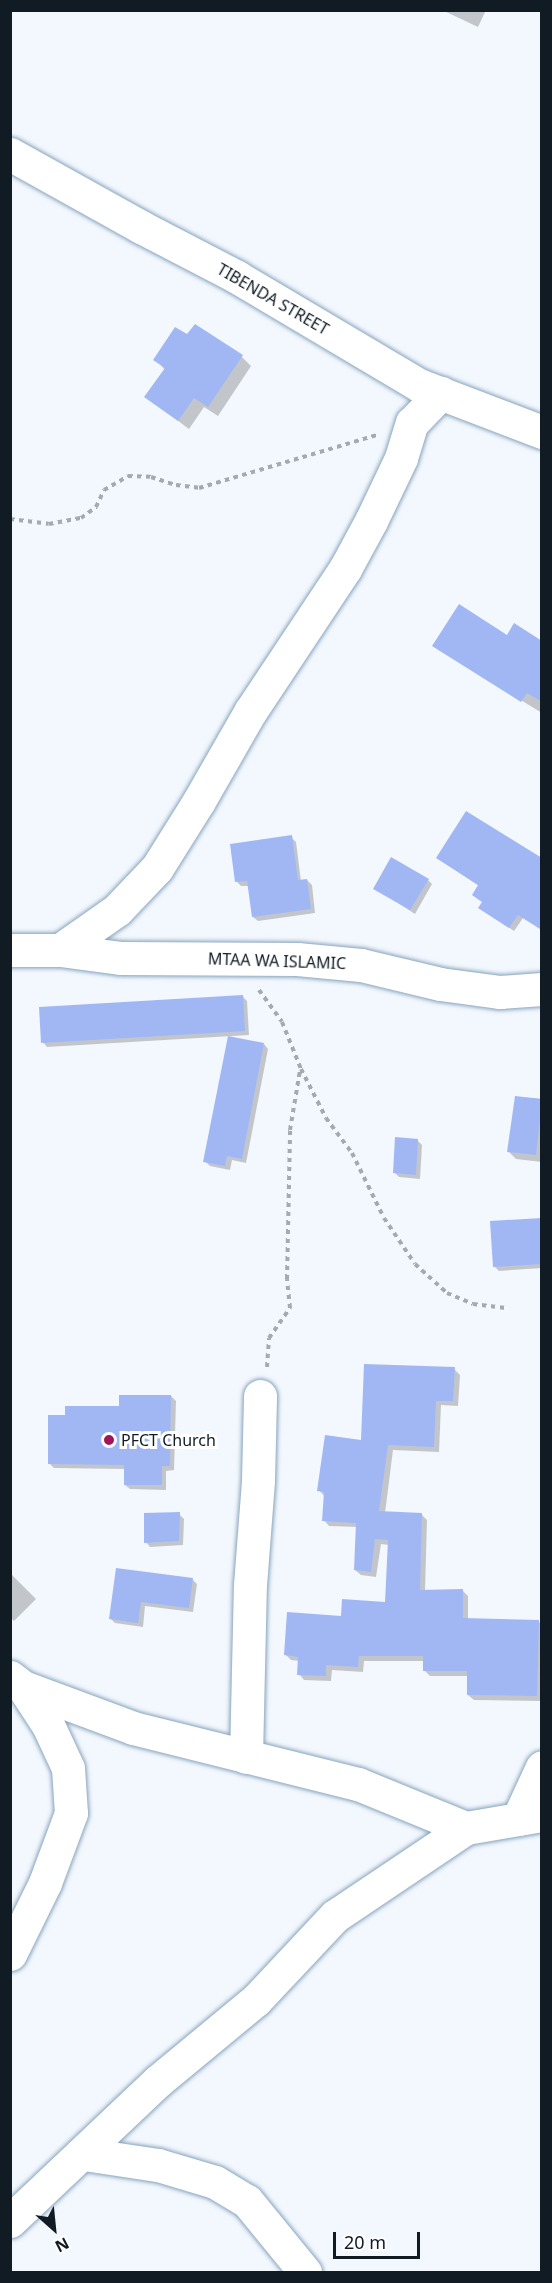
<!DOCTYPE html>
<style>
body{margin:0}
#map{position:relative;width:552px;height:2283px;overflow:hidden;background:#f3f8fe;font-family:"Noto Sans",sans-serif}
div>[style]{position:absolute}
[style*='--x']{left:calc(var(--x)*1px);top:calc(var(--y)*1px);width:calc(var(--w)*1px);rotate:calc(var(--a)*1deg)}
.shadow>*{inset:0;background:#0003}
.building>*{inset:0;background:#a0b7f4}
.path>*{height:4px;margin-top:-2px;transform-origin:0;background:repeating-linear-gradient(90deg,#a3aab1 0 4.5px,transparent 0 9px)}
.roads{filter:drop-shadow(0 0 2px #88a4bd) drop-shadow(0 0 2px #88a4bd)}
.street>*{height:33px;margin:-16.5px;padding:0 16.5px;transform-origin:16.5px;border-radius:16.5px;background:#fff}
.secondary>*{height:33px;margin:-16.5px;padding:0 16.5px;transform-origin:16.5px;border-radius:16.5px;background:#fff}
.dots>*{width:16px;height:16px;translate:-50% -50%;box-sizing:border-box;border:3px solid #fff;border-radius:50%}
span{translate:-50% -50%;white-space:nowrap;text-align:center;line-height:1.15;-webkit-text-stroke:6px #fff;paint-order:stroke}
.street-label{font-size:16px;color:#101b24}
.poi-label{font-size:16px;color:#101b24}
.left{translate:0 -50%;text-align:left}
.frame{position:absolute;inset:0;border:12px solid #101b24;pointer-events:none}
.north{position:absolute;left:24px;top:2199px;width:60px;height:60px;-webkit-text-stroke:4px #fff;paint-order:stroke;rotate:153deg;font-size:16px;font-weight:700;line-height:24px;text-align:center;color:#101b24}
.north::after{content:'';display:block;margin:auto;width:21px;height:27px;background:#101b24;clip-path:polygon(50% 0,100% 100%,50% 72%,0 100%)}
.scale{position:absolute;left:333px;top:2232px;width:87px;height:27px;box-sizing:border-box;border:3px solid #101b24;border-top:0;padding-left:8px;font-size:18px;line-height:21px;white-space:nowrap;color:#101b24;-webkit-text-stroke:4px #fff;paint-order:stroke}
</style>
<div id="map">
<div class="shadow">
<div style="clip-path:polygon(442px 10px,486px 10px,478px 27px)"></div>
<div style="clip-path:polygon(188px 336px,242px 357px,251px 366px,218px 416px,204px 407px,189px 429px,146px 397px,165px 370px,155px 359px)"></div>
<div style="clip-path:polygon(508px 637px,542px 643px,542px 713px,439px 650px)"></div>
<div style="clip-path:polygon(291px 837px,296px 842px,301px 881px,307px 880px,312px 885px,315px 913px,258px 921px,253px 917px,249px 886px,241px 886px,237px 882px)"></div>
<div style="clip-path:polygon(438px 858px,542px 927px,540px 929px,523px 918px,514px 931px,485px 912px,480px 908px,484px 902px,479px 886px)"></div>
<div style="clip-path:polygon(428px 880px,432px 884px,415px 914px,375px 888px)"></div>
<div style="clip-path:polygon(242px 996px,247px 1001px,249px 1035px,47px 1047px,43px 1042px)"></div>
<div style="clip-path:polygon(264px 1044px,268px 1049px,246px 1163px,232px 1160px,230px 1170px,210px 1166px,205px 1161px)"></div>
<div style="clip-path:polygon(517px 1097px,542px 1099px,542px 1162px,516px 1159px,508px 1151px)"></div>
<div style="clip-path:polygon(417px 1140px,422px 1145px,420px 1179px,399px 1177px,394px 1172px)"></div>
<div style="clip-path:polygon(542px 1219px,542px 1268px,499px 1271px,494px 1266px)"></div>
<div style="clip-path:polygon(454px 1369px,460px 1375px,458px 1406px,441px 1405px,439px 1452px,393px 1450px,385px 1513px,422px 1515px,427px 1520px,425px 1591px,463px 1591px,468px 1596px,468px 1619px,538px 1621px,542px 1625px,542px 1701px,474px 1700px,468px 1695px,469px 1676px,430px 1676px,424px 1670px,424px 1661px,364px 1661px,363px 1672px,332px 1670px,331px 1681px,304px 1680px,299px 1674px,299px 1661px,291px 1660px,286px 1655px,342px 1617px,386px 1604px,389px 1545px,381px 1544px,376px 1577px,361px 1575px,355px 1570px,358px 1527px,329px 1526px,324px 1520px,325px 1497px,319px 1490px,363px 1442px)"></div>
<div style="clip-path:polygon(171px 1396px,176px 1401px,174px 1470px,166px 1471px,166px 1490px,130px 1489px,125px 1485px,125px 1469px,54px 1468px,49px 1463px,67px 1417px)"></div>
<div style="clip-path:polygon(179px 1514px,184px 1519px,183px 1545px,150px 1547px,146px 1542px)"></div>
<div style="clip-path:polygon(117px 1570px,192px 1579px,197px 1584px,193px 1612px,145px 1606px,143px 1627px,115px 1623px,110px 1618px)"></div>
<div style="clip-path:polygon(10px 1573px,36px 1599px,14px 1621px,10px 1617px)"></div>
</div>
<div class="building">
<div style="clip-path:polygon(195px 324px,243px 355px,208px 407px,194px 398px,178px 421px,144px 397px,165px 368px,153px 360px,175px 327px,187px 334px)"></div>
<div style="clip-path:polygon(459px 604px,507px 635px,514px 623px,542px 641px,542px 702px,527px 693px,521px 702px,432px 646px)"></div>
<div style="clip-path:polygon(466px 811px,542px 858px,542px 930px,518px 915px,509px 928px,478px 908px,482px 902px,472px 895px,478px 885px,436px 858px)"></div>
<div style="clip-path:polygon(292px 835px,298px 880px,307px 879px,311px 909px,252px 917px,247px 881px,235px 882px,230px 844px)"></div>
<div style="clip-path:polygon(391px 857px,429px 879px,410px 910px,373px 889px)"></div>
<div style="clip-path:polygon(243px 995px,245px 1031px,41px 1043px,39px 1007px)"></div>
<div style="clip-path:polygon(228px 1036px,264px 1043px,242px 1159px,227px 1156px,225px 1166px,203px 1162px)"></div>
<div style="clip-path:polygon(515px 1096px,542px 1099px,536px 1155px,507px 1152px)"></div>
<div style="clip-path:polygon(395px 1137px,418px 1139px,416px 1175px,393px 1173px)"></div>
<div style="clip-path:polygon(542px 1218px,542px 1264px,493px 1267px,490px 1221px)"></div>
<div style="clip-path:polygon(364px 1364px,455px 1367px,453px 1401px,436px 1401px,434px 1447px,388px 1445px,379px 1511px,422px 1513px,420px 1590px,463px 1589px,463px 1618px,539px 1620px,537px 1696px,467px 1695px,467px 1671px,423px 1671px,423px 1656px,359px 1656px,358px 1667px,326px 1665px,326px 1676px,297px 1675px,298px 1657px,284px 1655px,287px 1612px,341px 1616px,342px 1599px,385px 1602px,388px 1540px,375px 1539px,371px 1572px,354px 1570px,356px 1523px,322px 1521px,324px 1492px,317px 1491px,325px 1435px,361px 1440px)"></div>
<div style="clip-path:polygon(119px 1395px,171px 1395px,170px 1466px,162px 1466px,162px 1485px,124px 1485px,124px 1465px,48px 1464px,48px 1415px,65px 1415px,65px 1406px,119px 1406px)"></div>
<div style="clip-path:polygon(180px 1512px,179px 1541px,144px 1543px,144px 1513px)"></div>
<div style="clip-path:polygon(116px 1568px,193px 1578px,189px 1608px,141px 1602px,138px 1623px,109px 1619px)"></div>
</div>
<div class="path">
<div style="--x:10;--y:519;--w:39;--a:7"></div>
<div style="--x:49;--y:524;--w:33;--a:-11"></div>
<div style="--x:81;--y:518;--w:19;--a:-36"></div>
<div style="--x:96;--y:507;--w:19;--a:-65"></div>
<div style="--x:104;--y:490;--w:28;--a:-30"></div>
<div style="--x:128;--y:476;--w:23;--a:2"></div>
<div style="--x:151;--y:477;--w:26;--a:18"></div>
<div style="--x:176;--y:485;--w:23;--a:7"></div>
<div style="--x:199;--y:488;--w:186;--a:-16.6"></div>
<div style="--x:259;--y:990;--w:39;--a:54"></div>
<div style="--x:282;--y:1022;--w:51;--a:68"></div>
<div style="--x:301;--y:1069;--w:55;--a:63"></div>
<div style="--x:326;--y:1118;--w:44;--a:53.4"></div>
<div style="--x:352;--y:1153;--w:72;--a:63.8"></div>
<div style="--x:384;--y:1218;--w:55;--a:56"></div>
<div style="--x:415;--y:1264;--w:43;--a:42.2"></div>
<div style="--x:447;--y:1293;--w:28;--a:23"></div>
<div style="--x:473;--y:1304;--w:35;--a:7"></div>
<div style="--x:267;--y:1367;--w:29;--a:-86"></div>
<div style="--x:269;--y:1338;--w:37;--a:-55"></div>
<div style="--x:290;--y:1308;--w:29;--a:-96"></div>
<div style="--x:287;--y:1279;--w:149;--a:-88.8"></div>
<div style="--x:290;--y:1130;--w:61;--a:-80.5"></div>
</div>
<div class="roads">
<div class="street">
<div style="--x:10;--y:154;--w:150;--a:29.1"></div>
<div style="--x:141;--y:227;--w:108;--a:27.5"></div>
<div style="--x:237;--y:277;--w:212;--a:30.7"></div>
<div style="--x:419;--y:385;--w:132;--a:20.9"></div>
<div style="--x:10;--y:950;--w:50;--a:0"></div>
<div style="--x:60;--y:950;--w:62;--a:7.5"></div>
<div style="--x:121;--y:958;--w:176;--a:0.3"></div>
<div style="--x:297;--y:959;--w:64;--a:5.4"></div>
<div style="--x:361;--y:965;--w:81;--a:13.5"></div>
<div style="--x:440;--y:984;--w:61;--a:7.6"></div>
<div style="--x:500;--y:992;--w:42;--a:-4.1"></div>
<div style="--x:60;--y:950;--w:70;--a:-35.1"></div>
<div style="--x:117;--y:910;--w:58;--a:-46.4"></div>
<div style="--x:157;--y:868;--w:79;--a:-57.9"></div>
<div style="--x:199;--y:801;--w:103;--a:-60.2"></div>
<div style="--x:250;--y:712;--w:172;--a:-56.4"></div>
<div style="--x:345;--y:569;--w:55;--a:-61.6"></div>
<div style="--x:371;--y:521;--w:70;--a:-64.5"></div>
<div style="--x:401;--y:458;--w:37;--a:-73"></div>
<div style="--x:412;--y:423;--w:42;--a:-46"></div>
<div style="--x:23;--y:1687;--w:117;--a:20.4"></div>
<div style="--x:133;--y:1728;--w:232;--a:14"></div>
<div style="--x:358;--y:1784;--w:117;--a:22.2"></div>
<div style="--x:246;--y:1757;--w:172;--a:-88.7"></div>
<div style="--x:250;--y:1585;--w:105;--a:-85.6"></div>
<div style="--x:258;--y:1480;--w:84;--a:-88.6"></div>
<div style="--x:518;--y:1819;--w:57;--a:-65.2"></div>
<div style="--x:84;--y:2154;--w:75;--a:8.5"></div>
<div style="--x:158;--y:2165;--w:59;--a:16.6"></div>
<div style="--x:215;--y:2182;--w:37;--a:31"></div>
<div style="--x:247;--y:2201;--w:92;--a:50.8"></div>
<div style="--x:10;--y:2221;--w:204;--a:-43.4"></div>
<div style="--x:158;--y:2081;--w:127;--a:-39.6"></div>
<div style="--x:256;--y:2000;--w:115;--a:-46.8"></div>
<div style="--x:335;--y:1916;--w:158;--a:-33.9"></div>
<div style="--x:466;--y:1828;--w:77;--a:-9.7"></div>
</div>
<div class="secondary">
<div style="--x:10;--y:1677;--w:16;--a:38"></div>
<div style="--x:23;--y:1687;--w:45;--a:56.7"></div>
<div style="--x:48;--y:1725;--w:47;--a:65.1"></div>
<div style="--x:68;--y:1768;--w:45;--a:86.2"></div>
<div style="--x:71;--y:1813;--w:75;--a:110.4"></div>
<div style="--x:45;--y:1883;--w:79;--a:116.2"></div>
</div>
</div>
<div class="dots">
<div style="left:109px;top:1440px;background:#a31559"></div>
</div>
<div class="street-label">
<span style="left:273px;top:299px;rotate:30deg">TIBENDA STREET</span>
<span style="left:277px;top:961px;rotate:2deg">MTAA WA ISLAMIC</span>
</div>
<div class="poi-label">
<span class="left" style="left:121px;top:1440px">PFCT Church</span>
</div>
<div class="frame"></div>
<div class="north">N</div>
<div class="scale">20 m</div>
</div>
